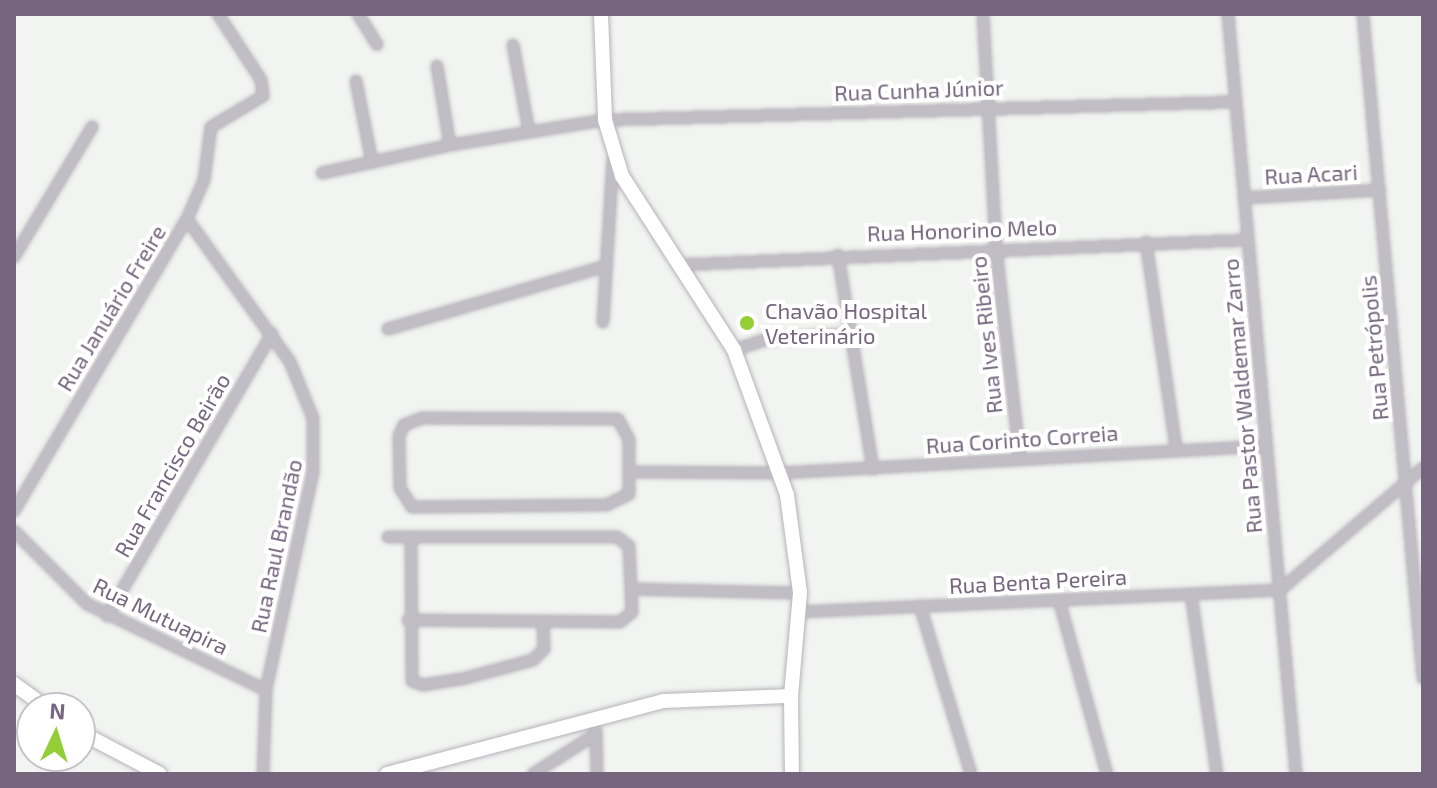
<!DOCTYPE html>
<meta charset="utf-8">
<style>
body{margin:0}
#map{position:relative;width:1437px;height:788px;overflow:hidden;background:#f1f4f1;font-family:"Exo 2",sans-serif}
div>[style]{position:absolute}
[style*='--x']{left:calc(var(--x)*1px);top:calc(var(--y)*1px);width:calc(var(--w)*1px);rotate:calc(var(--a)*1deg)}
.roads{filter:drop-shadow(0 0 2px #b7b2ba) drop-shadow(0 0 2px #b7b2ba)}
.street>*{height:10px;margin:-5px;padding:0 5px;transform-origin:5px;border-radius:5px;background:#c1bdc4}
.secondary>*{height:14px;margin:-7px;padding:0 7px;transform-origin:7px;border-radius:7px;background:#fff}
.dots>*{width:22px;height:22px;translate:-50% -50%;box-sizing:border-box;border:4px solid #fff;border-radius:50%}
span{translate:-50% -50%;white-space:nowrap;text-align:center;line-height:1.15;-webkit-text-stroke:8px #fff;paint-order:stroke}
.street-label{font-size:22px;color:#75667e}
.poi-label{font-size:22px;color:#75667e}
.left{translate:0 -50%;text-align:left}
.frame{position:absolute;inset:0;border:16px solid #75667e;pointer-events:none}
.north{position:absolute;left:16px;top:692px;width:80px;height:80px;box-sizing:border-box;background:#fff;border:2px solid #c8c2cb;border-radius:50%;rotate:4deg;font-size:22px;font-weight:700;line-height:32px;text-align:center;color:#75667e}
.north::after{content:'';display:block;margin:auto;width:28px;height:36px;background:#93ce36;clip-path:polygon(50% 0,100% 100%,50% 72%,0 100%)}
</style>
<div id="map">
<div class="roads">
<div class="street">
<div style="--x:358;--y:14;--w:36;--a:58"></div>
<div style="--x:983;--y:14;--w:234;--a:86.8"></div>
<div style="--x:996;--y:248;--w:213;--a:83.5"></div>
<div style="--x:1228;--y:14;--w:763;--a:84.89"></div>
<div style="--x:1363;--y:14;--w:667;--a:84.84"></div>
<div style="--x:513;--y:45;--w:87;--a:79.5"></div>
<div style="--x:437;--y:66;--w:80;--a:80.7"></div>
<div style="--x:356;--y:81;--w:83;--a:78.8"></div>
<div style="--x:322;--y:173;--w:131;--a:-12.3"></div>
<div style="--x:450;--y:145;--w:157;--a:-9.2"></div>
<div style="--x:605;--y:120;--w:630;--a:-1.64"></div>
<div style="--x:1244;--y:198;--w:136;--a:-3.4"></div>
<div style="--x:187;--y:219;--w:176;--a:54.2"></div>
<div style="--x:290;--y:362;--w:61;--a:67.7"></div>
<div style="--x:313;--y:418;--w:54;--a:90"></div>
<div style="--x:313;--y:472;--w:223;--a:102.2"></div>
<div style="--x:266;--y:690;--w:84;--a:92"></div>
<div style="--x:1146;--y:242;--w:208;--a:81.7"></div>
<div style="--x:838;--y:255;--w:217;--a:80.7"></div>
<div style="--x:14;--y:257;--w:152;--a:-59"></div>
<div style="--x:677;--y:265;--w:572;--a:-2.51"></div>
<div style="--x:603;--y:322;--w:165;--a:-86.5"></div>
<div style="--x:388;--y:329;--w:227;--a:-16.1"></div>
<div style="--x:734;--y:350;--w:36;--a:-18"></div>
<div style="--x:768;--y:339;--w:83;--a:-3.4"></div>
<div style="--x:422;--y:418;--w:196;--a:0.3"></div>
<div style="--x:618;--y:419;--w:24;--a:62"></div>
<div style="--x:629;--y:440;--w:54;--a:90"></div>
<div style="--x:629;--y:494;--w:25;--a:154"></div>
<div style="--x:606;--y:505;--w:194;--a:179.4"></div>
<div style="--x:412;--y:507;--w:22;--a:-122"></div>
<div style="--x:400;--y:488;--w:52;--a:-91.1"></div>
<div style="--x:399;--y:436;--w:12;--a:-66"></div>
<div style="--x:404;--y:425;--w:19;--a:-21"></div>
<div style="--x:632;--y:472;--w:149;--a:0.4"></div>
<div style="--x:781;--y:473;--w:485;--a:-3.2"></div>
<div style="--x:14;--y:511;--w:339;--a:-59.4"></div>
<div style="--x:187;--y:219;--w:43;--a:-66.4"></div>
<div style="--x:204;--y:180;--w:53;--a:-82.5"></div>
<div style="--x:211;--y:127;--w:61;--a:-30.8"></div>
<div style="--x:263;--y:96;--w:16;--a:-97"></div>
<div style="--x:261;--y:80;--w:79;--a:-123.1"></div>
<div style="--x:14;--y:531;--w:103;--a:45"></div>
<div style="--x:87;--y:604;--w:199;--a:25.7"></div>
<div style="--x:388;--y:537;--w:229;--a:0"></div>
<div style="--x:617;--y:537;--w:15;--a:37"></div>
<div style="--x:629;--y:546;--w:66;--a:87.4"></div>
<div style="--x:632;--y:612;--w:16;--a:140"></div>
<div style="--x:620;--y:622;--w:212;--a:-179.5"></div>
<div style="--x:411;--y:537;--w:144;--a:89.6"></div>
<div style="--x:412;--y:681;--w:12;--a:20"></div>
<div style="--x:423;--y:685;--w:39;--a:-9"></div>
<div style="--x:462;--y:679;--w:73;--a:-15"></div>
<div style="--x:533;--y:660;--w:16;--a:-45"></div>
<div style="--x:544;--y:649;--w:27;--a:-92"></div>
<div style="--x:632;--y:589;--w:168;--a:1.4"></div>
<div style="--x:1191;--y:594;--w:182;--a:81.8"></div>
<div style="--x:1059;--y:600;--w:180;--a:74.6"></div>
<div style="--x:920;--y:606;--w:176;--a:73.1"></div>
<div style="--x:798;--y:612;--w:483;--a:-2.6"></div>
<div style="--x:1280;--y:590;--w:188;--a:-40.5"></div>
<div style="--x:107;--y:616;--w:327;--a:-59.7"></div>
<div style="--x:596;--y:731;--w:43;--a:88.7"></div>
<div style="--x:533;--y:774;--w:75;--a:-32.4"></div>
</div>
<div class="secondary">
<div style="--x:601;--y:14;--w:106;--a:87.8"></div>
<div style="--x:605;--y:120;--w:59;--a:73.1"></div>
<div style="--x:622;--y:176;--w:207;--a:57.2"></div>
<div style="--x:734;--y:350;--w:154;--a:69.9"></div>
<div style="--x:787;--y:495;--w:99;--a:82.4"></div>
<div style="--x:800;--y:593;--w:103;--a:95"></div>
<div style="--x:791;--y:696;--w:78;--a:89.3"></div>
<div style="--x:14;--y:684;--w:41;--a:36"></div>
<div style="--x:80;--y:732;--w:90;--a:27.7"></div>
<div style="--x:387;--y:774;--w:286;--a:-14.8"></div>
<div style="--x:664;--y:701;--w:127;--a:-2.3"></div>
</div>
</div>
<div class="dots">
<div style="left:747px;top:323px;background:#93ce36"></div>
</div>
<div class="street-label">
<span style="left:919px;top:90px;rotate:-2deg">Rua Cunha Júnior</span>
<span style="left:1311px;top:174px;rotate:-3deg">Rua Acari</span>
<span style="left:962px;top:230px;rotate:-2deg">Rua Honorino Melo</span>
<span style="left:111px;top:308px;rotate:-59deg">Rua Januário Freire</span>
<span style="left:986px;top:335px;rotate:-96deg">Rua Ives Ribeiro</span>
<span style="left:1374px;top:348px;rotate:-95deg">Rua Petrópolis</span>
<span style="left:1242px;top:396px;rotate:-95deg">Rua Pastor Waldemar Zarro</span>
<span style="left:1022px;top:439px;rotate:-4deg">Rua Corinto Correia</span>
<span style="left:172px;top:465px;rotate:-60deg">Rua Francisco Beirão</span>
<span style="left:276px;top:546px;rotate:-78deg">Rua Raul Brandão</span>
<span style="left:1038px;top:581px;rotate:-3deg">Rua Benta Pereira</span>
<span style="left:161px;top:616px;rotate:26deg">Rua Mutuapira</span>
</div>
<div class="poi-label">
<span class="left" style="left:765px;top:323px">Chavão Hospital<br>Veterinário</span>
</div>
<div class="frame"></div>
<div class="north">N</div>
</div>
